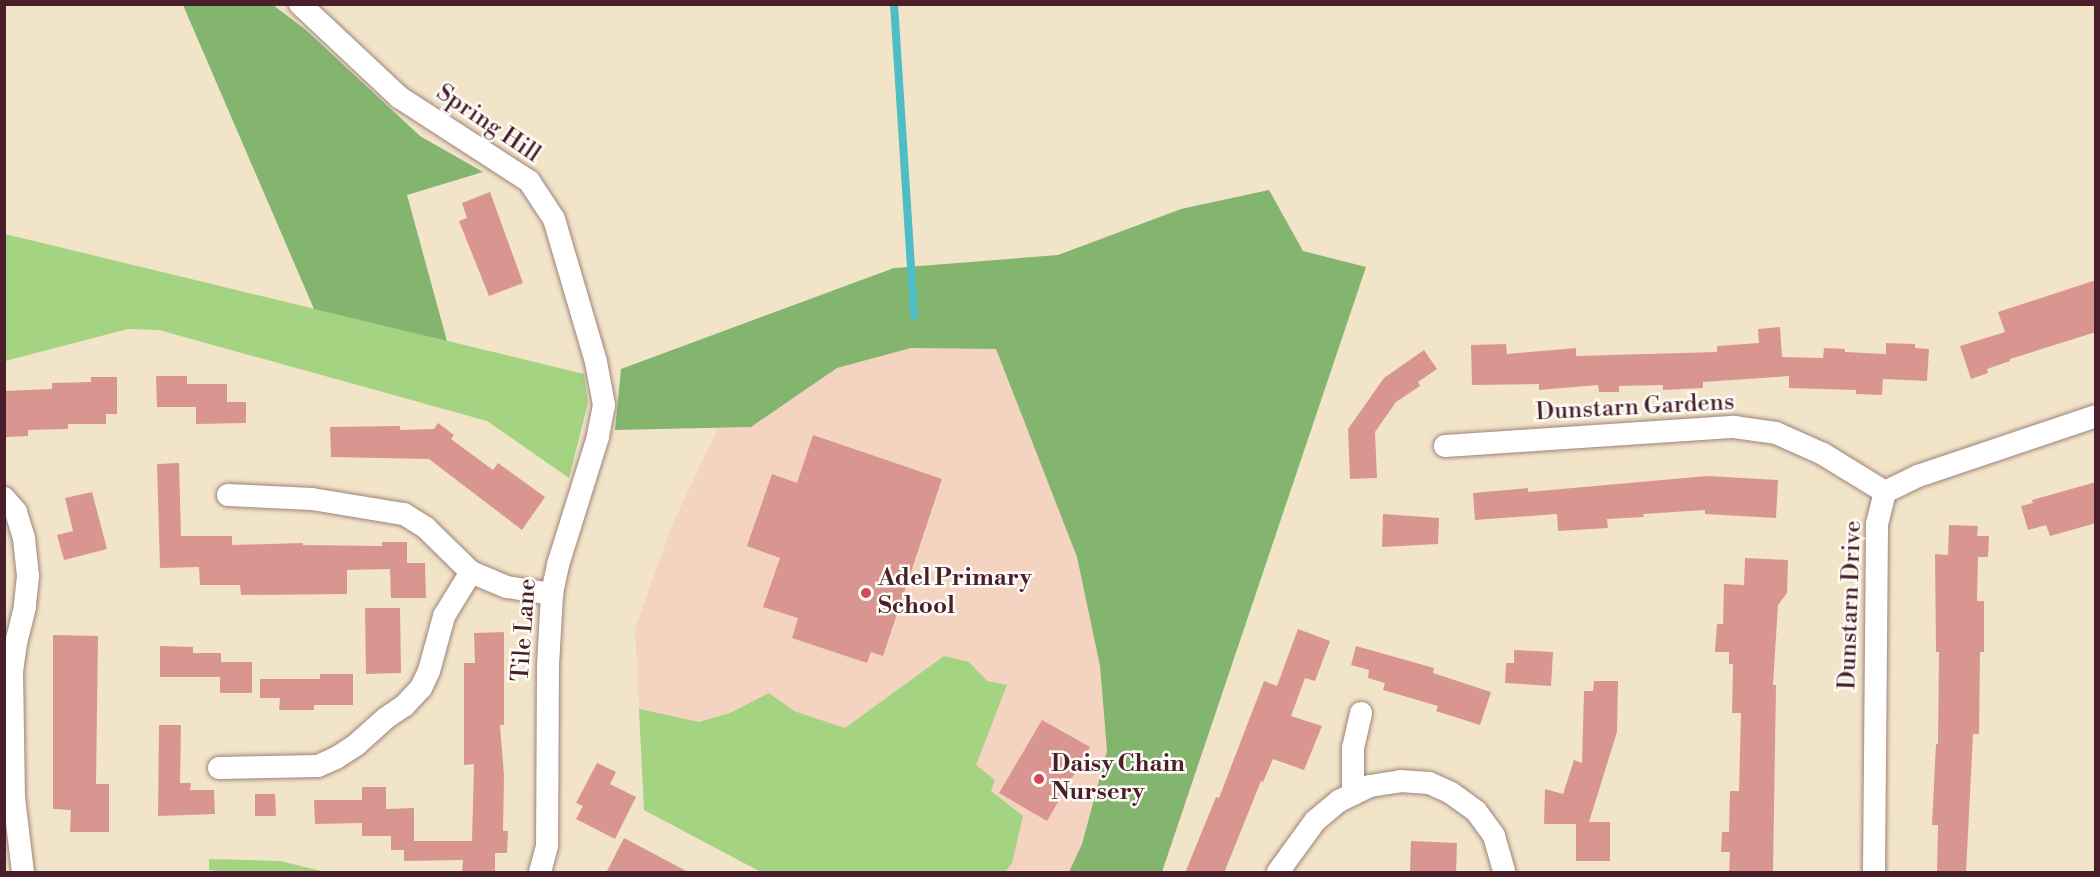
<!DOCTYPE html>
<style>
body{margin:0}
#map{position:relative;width:2100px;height:877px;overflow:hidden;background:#f2e4c9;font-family:"Libre Bodoni",serif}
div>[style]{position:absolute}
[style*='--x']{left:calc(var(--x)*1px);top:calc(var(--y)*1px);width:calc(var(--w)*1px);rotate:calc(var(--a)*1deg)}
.built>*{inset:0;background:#f4d3c1}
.green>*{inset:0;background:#a4d381}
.forest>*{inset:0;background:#83b56f}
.stream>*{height:8px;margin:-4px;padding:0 4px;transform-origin:4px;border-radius:4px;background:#4fbdc5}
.building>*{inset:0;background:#d99690}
.roads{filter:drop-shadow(0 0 2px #9e827a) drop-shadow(0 0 2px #9e827a)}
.minor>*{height:22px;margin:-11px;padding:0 11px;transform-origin:11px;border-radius:11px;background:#fff}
.dots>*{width:16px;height:16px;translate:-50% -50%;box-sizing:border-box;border:3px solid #fdfcf7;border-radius:50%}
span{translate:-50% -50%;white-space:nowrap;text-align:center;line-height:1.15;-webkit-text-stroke:5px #fdfcf7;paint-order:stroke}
.street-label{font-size:24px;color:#4a1f2b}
.poi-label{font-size:24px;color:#4a1f2b;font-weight:700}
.left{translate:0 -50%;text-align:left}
.frame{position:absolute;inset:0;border:6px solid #4a1f2b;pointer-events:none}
</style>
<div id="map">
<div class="built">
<div style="clip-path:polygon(911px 348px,996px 349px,1077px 557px,1100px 666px,1107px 751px,1082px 844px,1069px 872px,761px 872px,644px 810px,635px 629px,672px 525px,718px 428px,751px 427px,837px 368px)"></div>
</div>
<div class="green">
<div style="clip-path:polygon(5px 234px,584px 374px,588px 403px,569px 478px,487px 421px,159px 330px,128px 329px,5px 361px)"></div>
<div style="clip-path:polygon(944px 656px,969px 662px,987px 681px,1007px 685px,976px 765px,995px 780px,991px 791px,1023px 816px,1012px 863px,1005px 872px,761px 872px,644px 810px,639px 709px,699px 722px,730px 713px,769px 693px,794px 711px,845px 728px)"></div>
<div style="clip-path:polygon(209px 859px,280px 861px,326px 872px,226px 872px,209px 870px)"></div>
</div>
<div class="forest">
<div style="clip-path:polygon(183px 5px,273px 5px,306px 30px,420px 136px,483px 172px,407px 195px,447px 341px,314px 309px)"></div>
<div style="clip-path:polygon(1269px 190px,1303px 251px,1366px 267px,1162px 872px,1069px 872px,1082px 844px,1107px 751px,1100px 666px,1077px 557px,996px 349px,911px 348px,837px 368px,751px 427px,615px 430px,621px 369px,894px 268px,1058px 255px,1181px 209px)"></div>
</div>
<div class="stream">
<div style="--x:894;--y:4;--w:312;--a:86.3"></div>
</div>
<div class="building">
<div style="clip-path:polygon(490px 192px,523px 283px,489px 296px,459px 221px,467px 218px,462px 203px)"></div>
<div style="clip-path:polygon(2096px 280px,2096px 332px,2010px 359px,2010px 361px,1987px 369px,1988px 373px,1971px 379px,1960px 346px,2005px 332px,1998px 312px)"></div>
<div style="clip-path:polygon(1780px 327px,1782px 357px,1823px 358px,1824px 348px,1845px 349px,1845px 352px,1886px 354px,1886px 343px,1915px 344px,1915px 348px,1929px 349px,1927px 381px,1883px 379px,1882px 395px,1856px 394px,1856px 390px,1789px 388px,1789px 376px,1703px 382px,1703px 388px,1663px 390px,1663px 385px,1619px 386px,1619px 392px,1599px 392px,1598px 385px,1539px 390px,1539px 384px,1472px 385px,1471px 345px,1506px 344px,1507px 354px,1576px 348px,1576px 356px,1717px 352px,1717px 346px,1759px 343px,1758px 329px)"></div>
<div style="clip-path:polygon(1424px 350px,1437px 369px,1418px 382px,1420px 386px,1396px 402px,1375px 432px,1377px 478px,1350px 479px,1348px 429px,1384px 378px)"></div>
<div style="clip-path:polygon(156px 376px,187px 376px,187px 384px,227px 384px,227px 402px,246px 402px,246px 423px,196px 424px,196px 407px,157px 407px)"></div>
<div style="clip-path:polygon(91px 377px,117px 377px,117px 414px,106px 414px,106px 424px,68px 424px,68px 429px,28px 430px,28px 436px,6px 437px,4px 391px,52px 389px,52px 383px,91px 382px)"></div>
<div style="clip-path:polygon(438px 423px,454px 435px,451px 439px,493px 470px,498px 463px,545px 497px,522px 530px,429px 459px,331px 457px,330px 427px,400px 426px,400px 430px,434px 429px)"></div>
<div style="clip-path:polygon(813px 435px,942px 479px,883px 656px,871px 652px,867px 663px,792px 638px,798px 618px,763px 607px,780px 558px,747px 546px,772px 474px,797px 483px)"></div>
<div style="clip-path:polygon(179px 463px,181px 536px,232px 536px,232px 545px,303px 543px,303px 545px,382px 546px,382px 542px,407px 542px,407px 563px,425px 563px,426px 598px,391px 598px,390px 569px,347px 570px,347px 594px,241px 595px,240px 585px,200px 585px,199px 567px,160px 568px,157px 464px)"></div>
<div style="clip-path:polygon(1707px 476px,1778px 480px,1776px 518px,1705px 514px,1705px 510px,1643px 514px,1644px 517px,1607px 519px,1608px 528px,1558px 531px,1557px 514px,1475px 520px,1473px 493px,1528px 488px,1528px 492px)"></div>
<div style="clip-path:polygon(2096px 482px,2096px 523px,2050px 536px,2046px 525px,2028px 530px,2021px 506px,2033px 503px,2032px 500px)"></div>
<div style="clip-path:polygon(92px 492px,107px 549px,64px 560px,57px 535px,73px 531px,65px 498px)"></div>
<div style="clip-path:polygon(1383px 514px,1439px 518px,1438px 544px,1382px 547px)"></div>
<div style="clip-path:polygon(1949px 525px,1978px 526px,1977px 536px,1989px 536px,1988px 557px,1978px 557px,1977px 601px,1984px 601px,1984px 652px,1980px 652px,1979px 734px,1973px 734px,1966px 873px,1937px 873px,1938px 825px,1932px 825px,1936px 744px,1938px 744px,1939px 652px,1936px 652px,1935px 554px,1948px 555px)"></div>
<div style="clip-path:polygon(1745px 558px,1788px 560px,1787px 593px,1778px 605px,1773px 685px,1776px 685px,1773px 873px,1729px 873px,1730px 852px,1721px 852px,1722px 832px,1729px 832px,1730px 791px,1739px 791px,1741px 713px,1732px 713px,1733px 664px,1729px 664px,1729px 652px,1715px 652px,1717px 624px,1723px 624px,1724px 584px,1744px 585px)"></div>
<div style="clip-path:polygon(365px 608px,400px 608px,401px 673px,366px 674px)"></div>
<div style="clip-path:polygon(1298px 629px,1330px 641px,1315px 681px,1305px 678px,1291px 716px,1322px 726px,1304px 770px,1273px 759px,1263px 782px,1261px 781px,1224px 873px,1185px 873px,1216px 797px,1219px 798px,1264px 681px,1277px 686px)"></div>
<div style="clip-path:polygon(504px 632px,504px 725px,500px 725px,504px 775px,503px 831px,508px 831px,507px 853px,495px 853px,495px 873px,462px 873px,463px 860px,404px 861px,404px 850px,391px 850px,391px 836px,362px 836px,362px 823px,315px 824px,314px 800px,362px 800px,362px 787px,386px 787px,386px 809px,414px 808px,414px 841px,472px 841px,474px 764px,464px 765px,464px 663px,475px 663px,474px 633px)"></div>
<div style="clip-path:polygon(53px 635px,98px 636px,96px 784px,109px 784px,109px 832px,70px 832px,71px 810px,53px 809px)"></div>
<div style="clip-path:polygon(160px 646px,193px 647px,193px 653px,221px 653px,221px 662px,252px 662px,252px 693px,220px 693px,220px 677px,160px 677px)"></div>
<div style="clip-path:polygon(1356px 646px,1434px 668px,1433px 673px,1491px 692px,1480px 725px,1436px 711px,1438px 706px,1383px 690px,1385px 683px,1368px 678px,1369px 670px,1351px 665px)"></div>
<div style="clip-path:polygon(1514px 650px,1553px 652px,1551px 686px,1505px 683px,1506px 663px,1514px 663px)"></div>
<div style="clip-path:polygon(320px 674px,353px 674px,353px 705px,314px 705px,314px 710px,279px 710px,280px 698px,260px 698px,260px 679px,320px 679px)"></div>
<div style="clip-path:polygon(1594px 681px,1618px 681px,1617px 732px,1589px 822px,1610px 822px,1610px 861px,1576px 861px,1576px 824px,1544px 824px,1545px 789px,1563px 794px,1574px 760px,1582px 763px,1584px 691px,1593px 691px)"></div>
<div style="clip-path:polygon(1042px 720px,1090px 747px,1047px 821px,999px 793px)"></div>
<div style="clip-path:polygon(159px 725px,181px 725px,180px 783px,191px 783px,190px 790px,214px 790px,215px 814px,158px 816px)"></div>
<div style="clip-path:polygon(597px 763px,616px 772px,610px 784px,636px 797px,615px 839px,576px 819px,583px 806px,576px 803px)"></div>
<div style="clip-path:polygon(255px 794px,275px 794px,276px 816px,255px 816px)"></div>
<div style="clip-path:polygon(624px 838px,690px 873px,606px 873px)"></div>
<div style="clip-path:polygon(1411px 841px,1457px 843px,1456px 873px,1410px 871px)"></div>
</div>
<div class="roads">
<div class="minor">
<div style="--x:300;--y:4;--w:136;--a:43.2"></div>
<div style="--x:399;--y:97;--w:155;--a:32.9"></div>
<div style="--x:529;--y:181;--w:45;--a:56.7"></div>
<div style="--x:554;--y:219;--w:149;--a:73.6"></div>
<div style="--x:596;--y:362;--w:44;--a:79.5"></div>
<div style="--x:604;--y:405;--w:33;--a:101"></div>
<div style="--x:598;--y:437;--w:134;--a:107.4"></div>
<div style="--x:558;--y:565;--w:30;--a:102"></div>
<div style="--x:552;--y:594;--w:72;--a:93.2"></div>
<div style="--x:548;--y:666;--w:180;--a:90.3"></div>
<div style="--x:547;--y:846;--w:27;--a:105"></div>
<div style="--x:1445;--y:446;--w:290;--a:-3.8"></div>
<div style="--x:1734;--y:427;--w:42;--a:8.1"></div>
<div style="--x:1776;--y:433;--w:51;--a:24.1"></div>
<div style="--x:1823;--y:454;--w:73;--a:31.5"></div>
<div style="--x:228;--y:495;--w:84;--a:2.7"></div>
<div style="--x:312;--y:499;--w:93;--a:9.3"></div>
<div style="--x:404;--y:514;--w:26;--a:32"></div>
<div style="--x:426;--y:528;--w:63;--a:44.4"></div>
<div style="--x:471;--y:572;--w:39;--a:23"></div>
<div style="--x:507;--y:587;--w:46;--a:8.8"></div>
<div style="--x:4;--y:498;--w:18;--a:49"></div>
<div style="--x:16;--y:512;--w:27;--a:73"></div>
<div style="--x:24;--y:538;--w:38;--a:84"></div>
<div style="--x:28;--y:576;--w:31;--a:96"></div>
<div style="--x:25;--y:607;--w:37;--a:104"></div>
<div style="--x:16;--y:643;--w:28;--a:98"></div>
<div style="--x:12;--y:671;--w:127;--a:89.1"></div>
<div style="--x:14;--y:798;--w:75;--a:83.1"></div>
<div style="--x:219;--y:768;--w:99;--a:-1.2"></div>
<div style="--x:318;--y:766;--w:20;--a:-24"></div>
<div style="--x:336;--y:758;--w:24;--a:-33"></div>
<div style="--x:356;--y:745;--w:40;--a:-42"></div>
<div style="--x:386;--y:718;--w:22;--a:-34"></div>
<div style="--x:404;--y:706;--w:25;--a:-47"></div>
<div style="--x:421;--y:688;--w:19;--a:-65"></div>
<div style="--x:429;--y:671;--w:57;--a:-74.7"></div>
<div style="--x:444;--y:616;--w:52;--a:-58.5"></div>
<div style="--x:1353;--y:794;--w:46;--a:-90"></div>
<div style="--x:1353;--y:748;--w:36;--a:-77"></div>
<div style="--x:1278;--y:872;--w:63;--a:-54"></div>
<div style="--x:1315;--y:821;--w:31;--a:-40"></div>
<div style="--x:1339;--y:801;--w:34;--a:-26"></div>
<div style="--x:1370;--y:786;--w:30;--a:-9"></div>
<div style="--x:1400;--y:781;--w:29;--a:4"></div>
<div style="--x:1429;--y:783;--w:24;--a:24"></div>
<div style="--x:1451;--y:793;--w:31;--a:36"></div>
<div style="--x:1476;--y:811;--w:31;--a:54"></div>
<div style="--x:1494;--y:836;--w:37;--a:74"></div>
<div style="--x:1874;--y:872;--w:348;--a:-89.5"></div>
<div style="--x:1877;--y:524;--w:33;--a:-76"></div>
<div style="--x:1885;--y:492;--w:37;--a:-26"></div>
<div style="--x:1918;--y:476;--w:188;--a:-18.6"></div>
</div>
</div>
<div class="dots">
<div style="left:866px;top:593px;background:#d1495b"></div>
<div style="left:1039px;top:779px;background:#d1495b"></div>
</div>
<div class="street-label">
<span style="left:488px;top:124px;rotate:34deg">Spring Hill</span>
<span style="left:1635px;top:408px;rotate:-3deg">Dunstarn Gardens</span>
<span style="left:1851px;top:605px;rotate:-88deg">Dunstarn Drive</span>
<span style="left:525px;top:630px;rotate:-86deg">Tile Lane</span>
</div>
<div class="poi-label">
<span class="left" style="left:878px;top:593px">Adel Primary<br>School</span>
<span class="left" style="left:1051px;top:779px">Daisy Chain<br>Nursery</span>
</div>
<div class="frame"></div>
</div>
